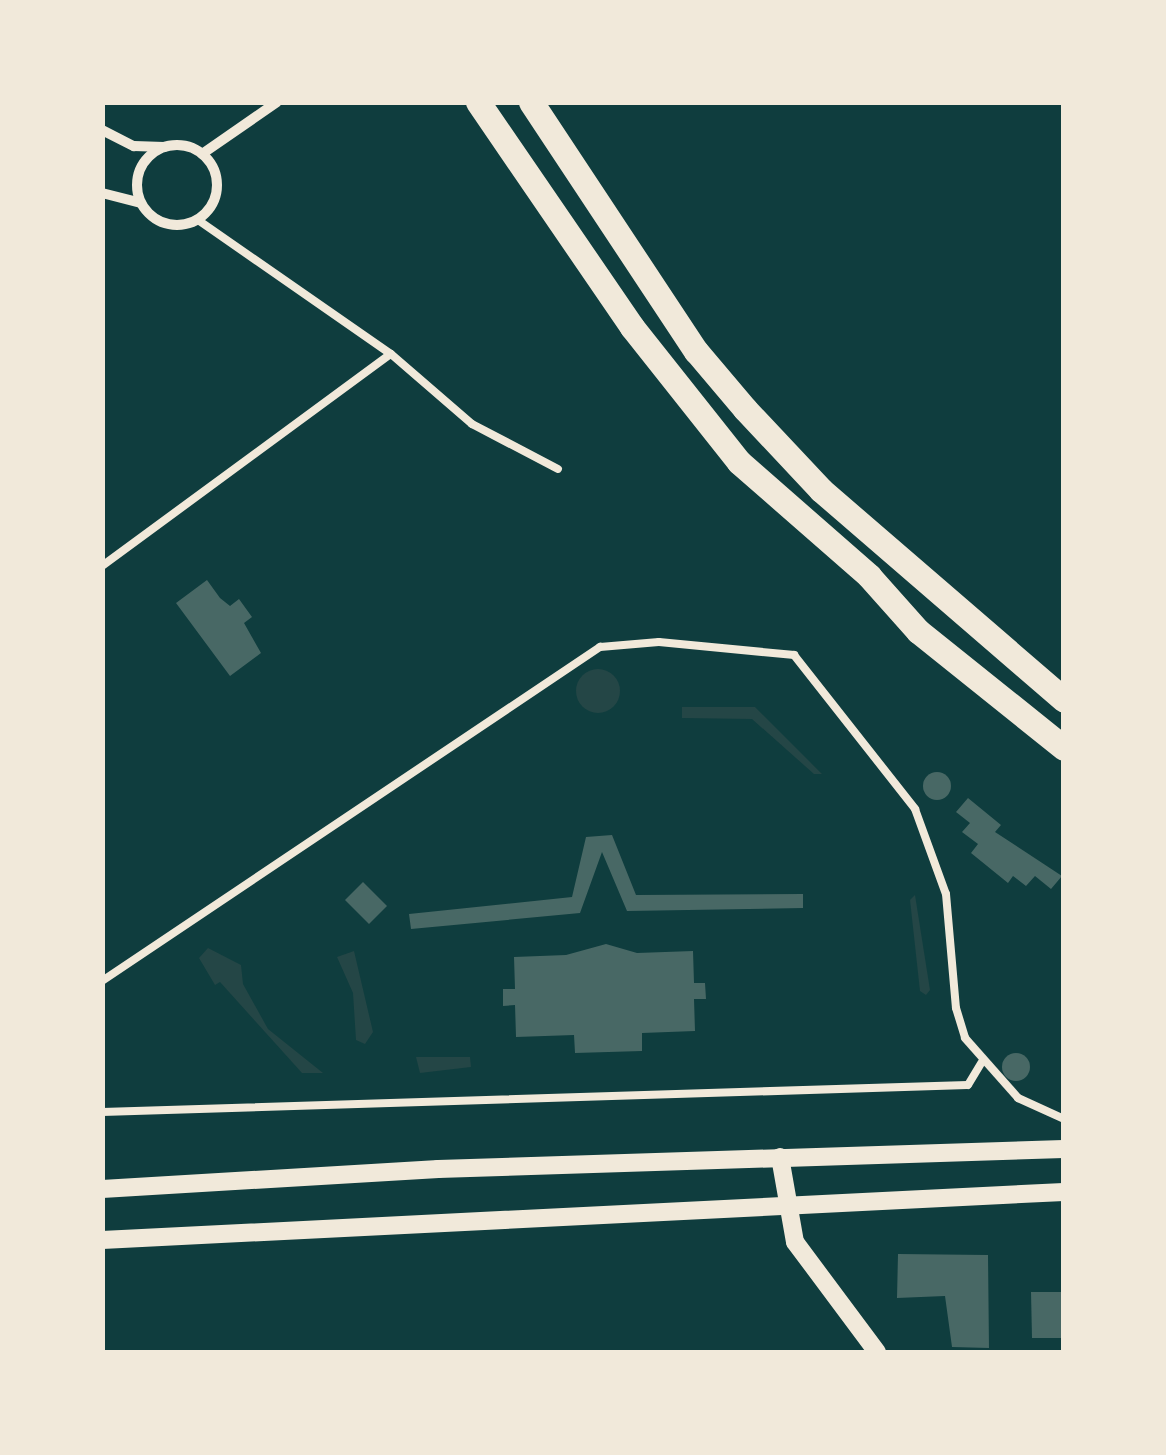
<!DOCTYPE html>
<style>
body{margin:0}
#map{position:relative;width:1166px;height:1455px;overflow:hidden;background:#0f3d3e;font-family:"PT Sans",sans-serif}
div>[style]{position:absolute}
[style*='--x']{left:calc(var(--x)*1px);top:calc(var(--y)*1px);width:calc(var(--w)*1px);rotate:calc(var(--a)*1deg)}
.green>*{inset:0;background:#244646}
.round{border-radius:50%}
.building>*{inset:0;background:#486865}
.service>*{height:8px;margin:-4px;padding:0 4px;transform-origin:4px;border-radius:4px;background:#f1e9da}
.minor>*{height:10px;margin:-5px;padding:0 5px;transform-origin:5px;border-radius:5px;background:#f1e9da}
.minor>.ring{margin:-5px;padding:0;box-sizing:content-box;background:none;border:10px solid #f1e9da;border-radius:50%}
.tertiary>*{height:18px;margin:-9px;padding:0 9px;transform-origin:9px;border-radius:9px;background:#f1e9da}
.trunk>*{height:25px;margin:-12.5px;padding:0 12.5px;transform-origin:12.5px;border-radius:12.5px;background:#f1e9da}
span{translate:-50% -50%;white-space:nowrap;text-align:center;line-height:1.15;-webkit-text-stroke:8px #f1e9da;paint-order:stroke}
.frame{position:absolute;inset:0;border:105px solid #f1e9da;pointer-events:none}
</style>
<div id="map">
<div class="green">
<div class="round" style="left:576px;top:669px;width:44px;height:44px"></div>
<div style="clip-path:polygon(682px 707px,755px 707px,822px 774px,814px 774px,752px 719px,682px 718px)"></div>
<div style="clip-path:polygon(915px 895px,930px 990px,926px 995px,920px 991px,910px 900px)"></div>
<div style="clip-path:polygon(208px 948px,241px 965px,243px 984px,268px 1029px,323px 1073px,302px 1073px,220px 982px,215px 985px,199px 958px)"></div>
<div style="clip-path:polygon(354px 951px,373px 1032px,365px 1044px,356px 1040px,353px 993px,337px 957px)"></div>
<div style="clip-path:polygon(416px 1057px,470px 1057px,471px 1067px,420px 1073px)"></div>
</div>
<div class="building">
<div style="clip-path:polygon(207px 580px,220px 598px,230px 606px,239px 599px,252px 617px,244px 623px,261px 653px,230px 676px,176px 603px)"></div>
<div class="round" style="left:923px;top:772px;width:28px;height:28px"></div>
<div style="clip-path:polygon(968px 798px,1001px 825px,995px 832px,1062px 876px,1051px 889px,1035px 876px,1026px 886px,1013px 876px,1008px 883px,971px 853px,978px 844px,962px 832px,970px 823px,956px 812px)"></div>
<div style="clip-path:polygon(612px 835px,636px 895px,803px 894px,803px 908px,627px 911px,602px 852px,580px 913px,411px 929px,409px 914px,572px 897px,586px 837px)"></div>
<div style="clip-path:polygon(363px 882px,387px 906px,369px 924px,345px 900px)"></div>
<div style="clip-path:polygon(606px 944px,637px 953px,693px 951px,694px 983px,705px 983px,706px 999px,694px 999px,695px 1031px,642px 1033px,642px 1051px,575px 1053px,574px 1035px,516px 1037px,515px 1005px,503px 1006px,503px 989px,515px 989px,514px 957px,566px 955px)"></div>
<div class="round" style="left:1002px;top:1053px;width:28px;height:28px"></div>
<div style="clip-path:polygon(898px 1254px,988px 1255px,989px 1348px,952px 1347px,945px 1296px,897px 1298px)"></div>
<div style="clip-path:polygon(1031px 1292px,1064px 1292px,1064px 1338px,1032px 1338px)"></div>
</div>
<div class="service">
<div style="--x:198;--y:220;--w:235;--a:34.8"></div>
<div style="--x:391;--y:354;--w:107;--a:40.8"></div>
<div style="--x:472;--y:424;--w:97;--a:27.6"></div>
<div style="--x:102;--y:566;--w:358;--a:-36.3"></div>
<div style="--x:102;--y:981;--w:600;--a:-33.85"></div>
<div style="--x:600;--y:647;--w:59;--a:-4.8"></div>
<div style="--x:659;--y:642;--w:136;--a:5.5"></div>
<div style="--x:794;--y:655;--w:196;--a:51.8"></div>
<div style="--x:915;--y:809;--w:90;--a:70"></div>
<div style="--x:946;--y:894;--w:114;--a:85"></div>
<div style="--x:956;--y:1008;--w:31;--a:73"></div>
<div style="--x:965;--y:1038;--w:80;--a:48.5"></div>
<div style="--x:1018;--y:1098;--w:51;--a:24.5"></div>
<div style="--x:102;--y:1112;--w:866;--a:-1.79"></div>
<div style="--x:968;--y:1085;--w:26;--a:-59"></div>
</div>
<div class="minor">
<div style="--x:102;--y:130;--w:36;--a:27"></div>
<div style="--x:134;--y:146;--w:30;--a:2"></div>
<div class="ring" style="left:137px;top:145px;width:70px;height:70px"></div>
<div style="--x:202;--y:154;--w:91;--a:-34.7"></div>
<div style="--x:102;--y:193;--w:40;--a:14.4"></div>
</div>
<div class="tertiary">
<div style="--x:780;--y:1157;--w:86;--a:80"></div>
<div style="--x:795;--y:1242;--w:137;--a:53.3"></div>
<div style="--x:102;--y:1189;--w:337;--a:-3.4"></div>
<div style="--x:438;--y:1169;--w:626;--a:-1.83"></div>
<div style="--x:102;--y:1240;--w:963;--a:-2.86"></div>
</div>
<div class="trunk">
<div style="--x:478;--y:102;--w:273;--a:55.6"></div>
<div style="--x:632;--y:327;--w:172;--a:51.6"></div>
<div style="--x:739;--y:462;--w:173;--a:41.2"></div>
<div style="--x:869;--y:576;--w:74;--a:48.3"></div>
<div style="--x:918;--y:631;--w:187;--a:38.7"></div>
<div style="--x:531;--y:102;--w:299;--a:56.5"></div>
<div style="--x:696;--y:351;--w:76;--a:49.8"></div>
<div style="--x:745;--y:409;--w:111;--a:46.8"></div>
<div style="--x:821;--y:490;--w:321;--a:40.8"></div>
</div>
<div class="frame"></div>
</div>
